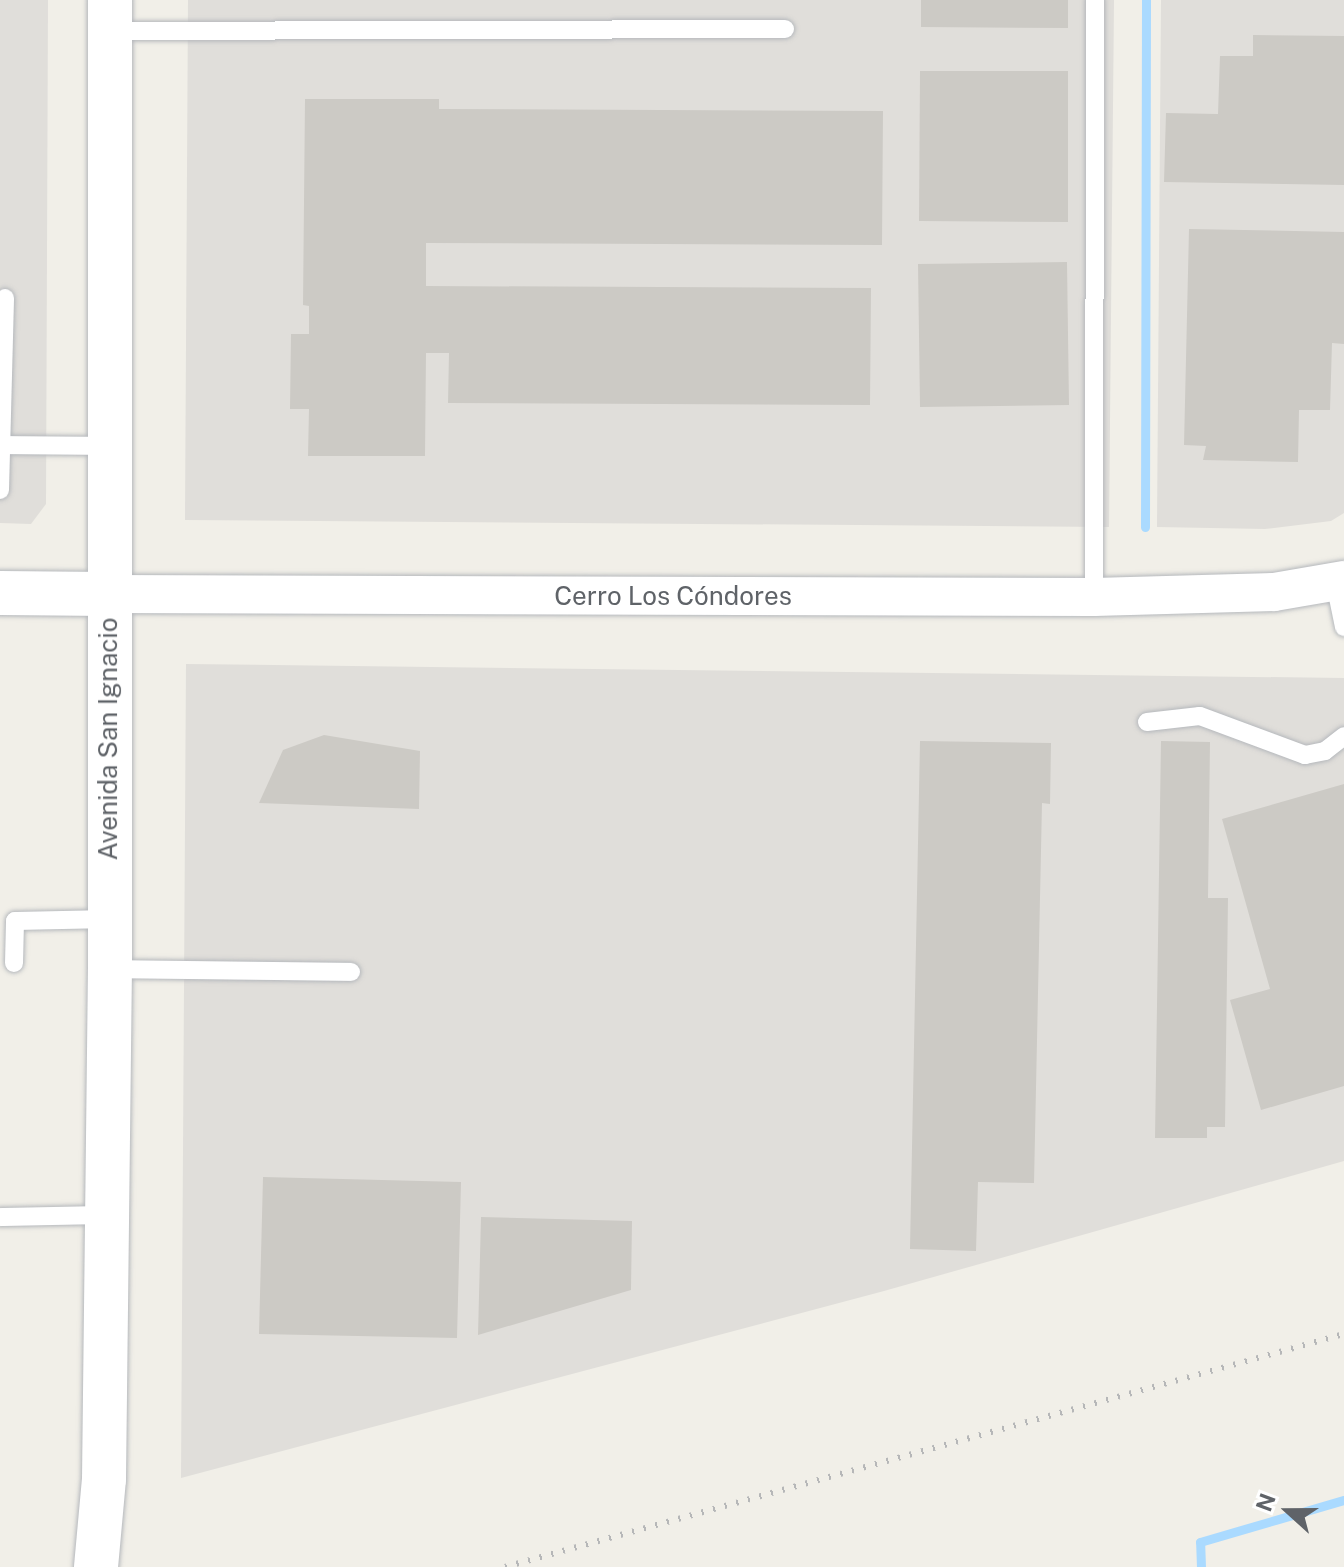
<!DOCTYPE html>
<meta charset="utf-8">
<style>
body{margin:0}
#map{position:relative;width:1344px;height:1567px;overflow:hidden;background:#f1efe8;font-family:"Public Sans",sans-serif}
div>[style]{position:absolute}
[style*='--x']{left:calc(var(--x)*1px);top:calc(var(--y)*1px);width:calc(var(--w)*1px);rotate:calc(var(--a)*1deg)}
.industrial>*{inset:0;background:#e0deda}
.stream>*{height:9px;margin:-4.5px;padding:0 4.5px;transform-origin:4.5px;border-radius:4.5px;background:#aadaff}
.building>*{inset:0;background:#cccac5}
.roads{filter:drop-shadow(0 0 2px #b5b8bc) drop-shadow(0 0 2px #b5b8bc)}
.lane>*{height:18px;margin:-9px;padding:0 9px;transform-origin:9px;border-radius:9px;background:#fff}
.street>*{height:38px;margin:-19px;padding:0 19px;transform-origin:19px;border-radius:19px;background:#fff}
.secondary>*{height:44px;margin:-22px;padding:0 22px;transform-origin:22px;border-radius:22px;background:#fff}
.rail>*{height:6px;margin-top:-3px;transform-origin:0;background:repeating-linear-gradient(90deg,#b6b7b8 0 2px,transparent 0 12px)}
span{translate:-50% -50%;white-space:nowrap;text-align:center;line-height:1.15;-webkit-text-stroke:6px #fff;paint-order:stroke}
.street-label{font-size:26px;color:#5f6368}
.north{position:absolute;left:1248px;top:1471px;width:80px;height:80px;-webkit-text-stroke:6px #fff;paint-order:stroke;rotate:291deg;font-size:22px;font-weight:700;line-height:32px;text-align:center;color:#5f6368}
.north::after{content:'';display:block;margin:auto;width:28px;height:36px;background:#5f6368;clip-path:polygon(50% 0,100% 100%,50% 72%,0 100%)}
</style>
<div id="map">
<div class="industrial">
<div style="clip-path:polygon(0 0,48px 0,46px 504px,31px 524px,0 523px)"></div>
<div style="clip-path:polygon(188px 0,1114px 0,1109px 527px,185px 520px)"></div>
<div style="clip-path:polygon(1161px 0,1344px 0,1344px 513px,1331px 521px,1265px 529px,1157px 527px)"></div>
<div style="clip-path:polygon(186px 664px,1344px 678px,1344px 1161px,884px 1291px,181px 1478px)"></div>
</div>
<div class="stream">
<div style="--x:1145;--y:527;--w:527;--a:-89.89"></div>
<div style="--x:1201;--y:1567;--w:25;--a:-92"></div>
<div style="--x:1200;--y:1542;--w:150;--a:-16.3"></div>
</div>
<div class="building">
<div style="clip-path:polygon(921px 0,1068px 0,1068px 28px,921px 27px)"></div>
<div style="clip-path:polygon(1253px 35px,1344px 36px,1344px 185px,1164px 182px,1166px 113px,1218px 114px,1220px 56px,1253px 56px)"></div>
<div style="clip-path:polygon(920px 71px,1068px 71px,1068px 222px,919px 221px)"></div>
<div style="clip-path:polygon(305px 99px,439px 99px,439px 109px,883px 111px,882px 245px,426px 243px,426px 286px,871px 288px,870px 405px,448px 403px,449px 353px,426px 353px,425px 456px,308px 456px,309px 409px,290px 409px,291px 334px,309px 334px,309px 306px,303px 305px)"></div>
<div style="clip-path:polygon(1189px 229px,1344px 232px,1344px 344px,1332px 343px,1330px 410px,1299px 410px,1298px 462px,1203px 460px,1206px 446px,1184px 445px)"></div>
<div style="clip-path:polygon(1067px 262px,1069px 405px,920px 407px,918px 264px)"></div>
<div style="clip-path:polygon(324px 735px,420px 751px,419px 809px,259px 803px,283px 750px)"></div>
<div style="clip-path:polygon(920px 741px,1051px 743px,1050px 804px,1042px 803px,1034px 1183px,978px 1182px,976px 1251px,910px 1249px)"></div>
<div style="clip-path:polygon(1161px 741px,1210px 742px,1208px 898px,1228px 898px,1225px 1127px,1207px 1127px,1207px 1138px,1155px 1138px)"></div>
<div style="clip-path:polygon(1344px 784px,1344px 1086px,1261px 1110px,1230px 1000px,1270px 989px,1222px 819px)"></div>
<div style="clip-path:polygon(263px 1177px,461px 1182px,457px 1338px,259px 1334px)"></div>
<div style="clip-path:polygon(481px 1217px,632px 1221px,631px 1290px,478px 1335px)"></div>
</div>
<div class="roads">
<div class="lane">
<div style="--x:110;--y:31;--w:675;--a:-0.17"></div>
<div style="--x:3;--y:445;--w:105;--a:0.5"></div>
<div style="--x:0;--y:490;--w:192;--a:-88.5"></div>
<div style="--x:1335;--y:583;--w:45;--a:78.4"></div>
<div style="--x:1094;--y:597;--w:597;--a:-89.9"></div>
<div style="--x:1147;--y:722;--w:53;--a:-6.5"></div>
<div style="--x:1200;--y:716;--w:112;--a:20.4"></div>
<div style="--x:1305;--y:755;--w:20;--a:-11"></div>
<div style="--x:1325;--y:751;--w:24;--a:-38"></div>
<div style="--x:14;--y:963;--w:42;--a:-88.6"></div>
<div style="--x:15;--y:921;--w:95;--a:-1.2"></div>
<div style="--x:110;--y:969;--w:241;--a:0.7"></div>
<div style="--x:0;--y:1217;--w:106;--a:-1.1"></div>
</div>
<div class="street">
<div style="--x:107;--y:594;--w:987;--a:0.17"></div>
<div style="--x:1094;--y:597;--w:180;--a:-1.6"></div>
<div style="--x:1274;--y:592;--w:71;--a:-9.7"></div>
</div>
<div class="secondary">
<div style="--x:0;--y:593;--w:107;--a:0.5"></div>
<div style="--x:96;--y:1567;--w:88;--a:-84.8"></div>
<div style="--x:104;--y:1479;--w:510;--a:-89.33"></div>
<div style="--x:110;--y:969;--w:969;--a:-90"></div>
</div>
</div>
<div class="rail">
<div style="--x:505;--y:1567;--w:871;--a:-15.52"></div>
</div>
<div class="street-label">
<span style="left:673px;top:596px">Cerro Los Cóndores</span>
<span style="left:108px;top:739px;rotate:-90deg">Avenida San Ignacio</span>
</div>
<div class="north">N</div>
</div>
